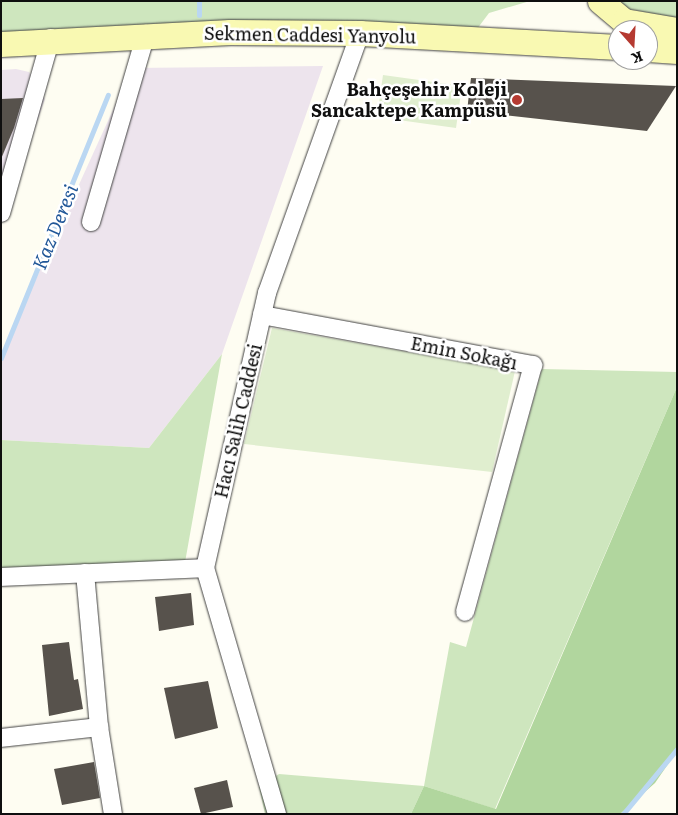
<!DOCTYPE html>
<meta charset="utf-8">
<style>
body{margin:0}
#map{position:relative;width:678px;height:815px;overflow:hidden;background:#fefdf2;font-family:Literata,serif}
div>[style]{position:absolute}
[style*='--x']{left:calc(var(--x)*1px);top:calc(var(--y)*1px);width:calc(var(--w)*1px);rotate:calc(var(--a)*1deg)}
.industrial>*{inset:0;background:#ede4ed}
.green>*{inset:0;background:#cee6be}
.forest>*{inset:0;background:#b1d69e}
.pitch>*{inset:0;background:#e0eecf}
.stream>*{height:5px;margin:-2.5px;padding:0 2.5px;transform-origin:2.5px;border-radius:2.5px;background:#bad7f2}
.building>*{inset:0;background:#57524c}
.roads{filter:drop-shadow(0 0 1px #424242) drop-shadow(0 0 1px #424242)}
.street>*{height:18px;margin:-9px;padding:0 9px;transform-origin:9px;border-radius:9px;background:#fff}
.secondary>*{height:25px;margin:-12.5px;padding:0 12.5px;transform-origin:12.5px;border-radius:12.5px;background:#f9f9b2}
.dots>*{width:14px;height:14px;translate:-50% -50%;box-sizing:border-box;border:2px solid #fff;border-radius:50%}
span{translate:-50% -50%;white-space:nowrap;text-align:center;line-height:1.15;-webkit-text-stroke:5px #fff;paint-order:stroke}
.street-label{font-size:18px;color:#0f0f0f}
.poi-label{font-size:18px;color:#0f0f0f;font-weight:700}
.right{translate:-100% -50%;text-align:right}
.water-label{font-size:19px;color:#215798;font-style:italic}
.frame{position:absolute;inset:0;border:2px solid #0f0f0f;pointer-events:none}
.north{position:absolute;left:608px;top:20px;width:50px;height:50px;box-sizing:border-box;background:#fff;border:1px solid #9f9f9f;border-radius:50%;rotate:161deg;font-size:14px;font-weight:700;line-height:20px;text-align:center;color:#0f0f0f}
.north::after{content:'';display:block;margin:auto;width:18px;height:22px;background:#b53a31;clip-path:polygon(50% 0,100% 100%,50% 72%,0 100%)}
</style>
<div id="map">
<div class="industrial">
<div style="clip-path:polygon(323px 66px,222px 354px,149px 448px,1px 440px,1px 356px,132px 68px)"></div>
<div style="clip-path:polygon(16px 69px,29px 72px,45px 99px,1px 225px,1px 70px)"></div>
</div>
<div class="green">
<div style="clip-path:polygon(1px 1px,530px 1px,489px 13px,474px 33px,1px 44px)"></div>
<div style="clip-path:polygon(617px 1px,677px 1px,677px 18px,622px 8px)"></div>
<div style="clip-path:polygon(222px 354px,184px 568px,1px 572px,1px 440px,149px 448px)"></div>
<div style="clip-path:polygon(542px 369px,677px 372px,677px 387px,495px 809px,424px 786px,411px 814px,265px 814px,259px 787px,279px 774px,424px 786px,450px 642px,466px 647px)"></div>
</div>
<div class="forest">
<div style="clip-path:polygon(677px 387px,677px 751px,655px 783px,620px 814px,411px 814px,424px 786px,496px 809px)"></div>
</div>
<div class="pitch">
<div style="clip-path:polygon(383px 75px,462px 86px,456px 128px,377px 117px)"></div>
<div style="clip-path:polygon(272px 328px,515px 371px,492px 472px,244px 444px)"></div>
</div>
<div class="stream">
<div style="--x:199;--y:15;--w:14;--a:-90"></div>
<div style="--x:1;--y:358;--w:284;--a:-67.9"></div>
<div style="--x:623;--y:814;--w:85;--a:-50.3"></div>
</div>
<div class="building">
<div style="clip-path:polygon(471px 78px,676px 86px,647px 131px,467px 111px)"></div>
<div style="clip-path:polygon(23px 98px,14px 128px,1px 159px,1px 99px)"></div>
<div style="clip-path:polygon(191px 593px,194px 625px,159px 631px,155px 597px)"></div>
<div style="clip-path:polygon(69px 642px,74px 680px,78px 679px,83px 709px,49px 716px,42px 645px)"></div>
<div style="clip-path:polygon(208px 681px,218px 728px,175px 739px,164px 688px)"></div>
<div style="clip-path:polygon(94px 762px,100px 798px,62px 805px,54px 769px)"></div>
<div style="clip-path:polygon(227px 780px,233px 807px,201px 814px,194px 788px)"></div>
</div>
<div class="roads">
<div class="street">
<div style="--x:1;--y:213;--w:182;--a:-74.1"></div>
<div style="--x:91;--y:222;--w:196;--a:-73.7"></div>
<div style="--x:262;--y:315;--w:276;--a:10.5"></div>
<div style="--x:533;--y:365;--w:256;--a:105.4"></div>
<div style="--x:85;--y:573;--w:155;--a:84.8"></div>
<div style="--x:99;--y:727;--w:88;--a:80.9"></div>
<div style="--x:1;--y:577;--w:204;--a:-2.5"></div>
<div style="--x:1;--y:738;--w:99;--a:-6.4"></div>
<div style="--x:277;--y:814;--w:256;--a:-106.3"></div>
<div style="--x:205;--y:568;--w:282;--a:-77.3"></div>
<div style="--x:267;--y:293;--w:276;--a:-70.3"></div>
</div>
<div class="secondary">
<div style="--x:600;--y:1;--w:31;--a:40"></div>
<div style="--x:624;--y:21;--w:54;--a:9.6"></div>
<div style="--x:1;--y:44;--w:229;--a:-3"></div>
<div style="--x:230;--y:32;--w:130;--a:0.4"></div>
<div style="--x:360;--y:33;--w:258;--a:3.1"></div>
<div style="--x:648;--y:49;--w:29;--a:4"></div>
</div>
</div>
<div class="dots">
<div style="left:517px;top:100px;background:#b53a31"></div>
</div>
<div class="street-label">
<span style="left:310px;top:35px;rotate:1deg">Sekmen Caddesi Yanyolu</span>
<span style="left:464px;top:353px;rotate:11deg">Emin Sokağı</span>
<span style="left:238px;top:421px;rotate:-77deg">Hacı Salih Caddesi</span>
</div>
<div class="poi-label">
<span class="right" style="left:507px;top:100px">Bahçeşehir Koleji<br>Sancaktepe Kampüsü</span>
</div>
<div class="water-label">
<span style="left:55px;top:227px;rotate:-68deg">Kaz Deresi</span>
</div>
<div class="frame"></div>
<div class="north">K</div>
</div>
